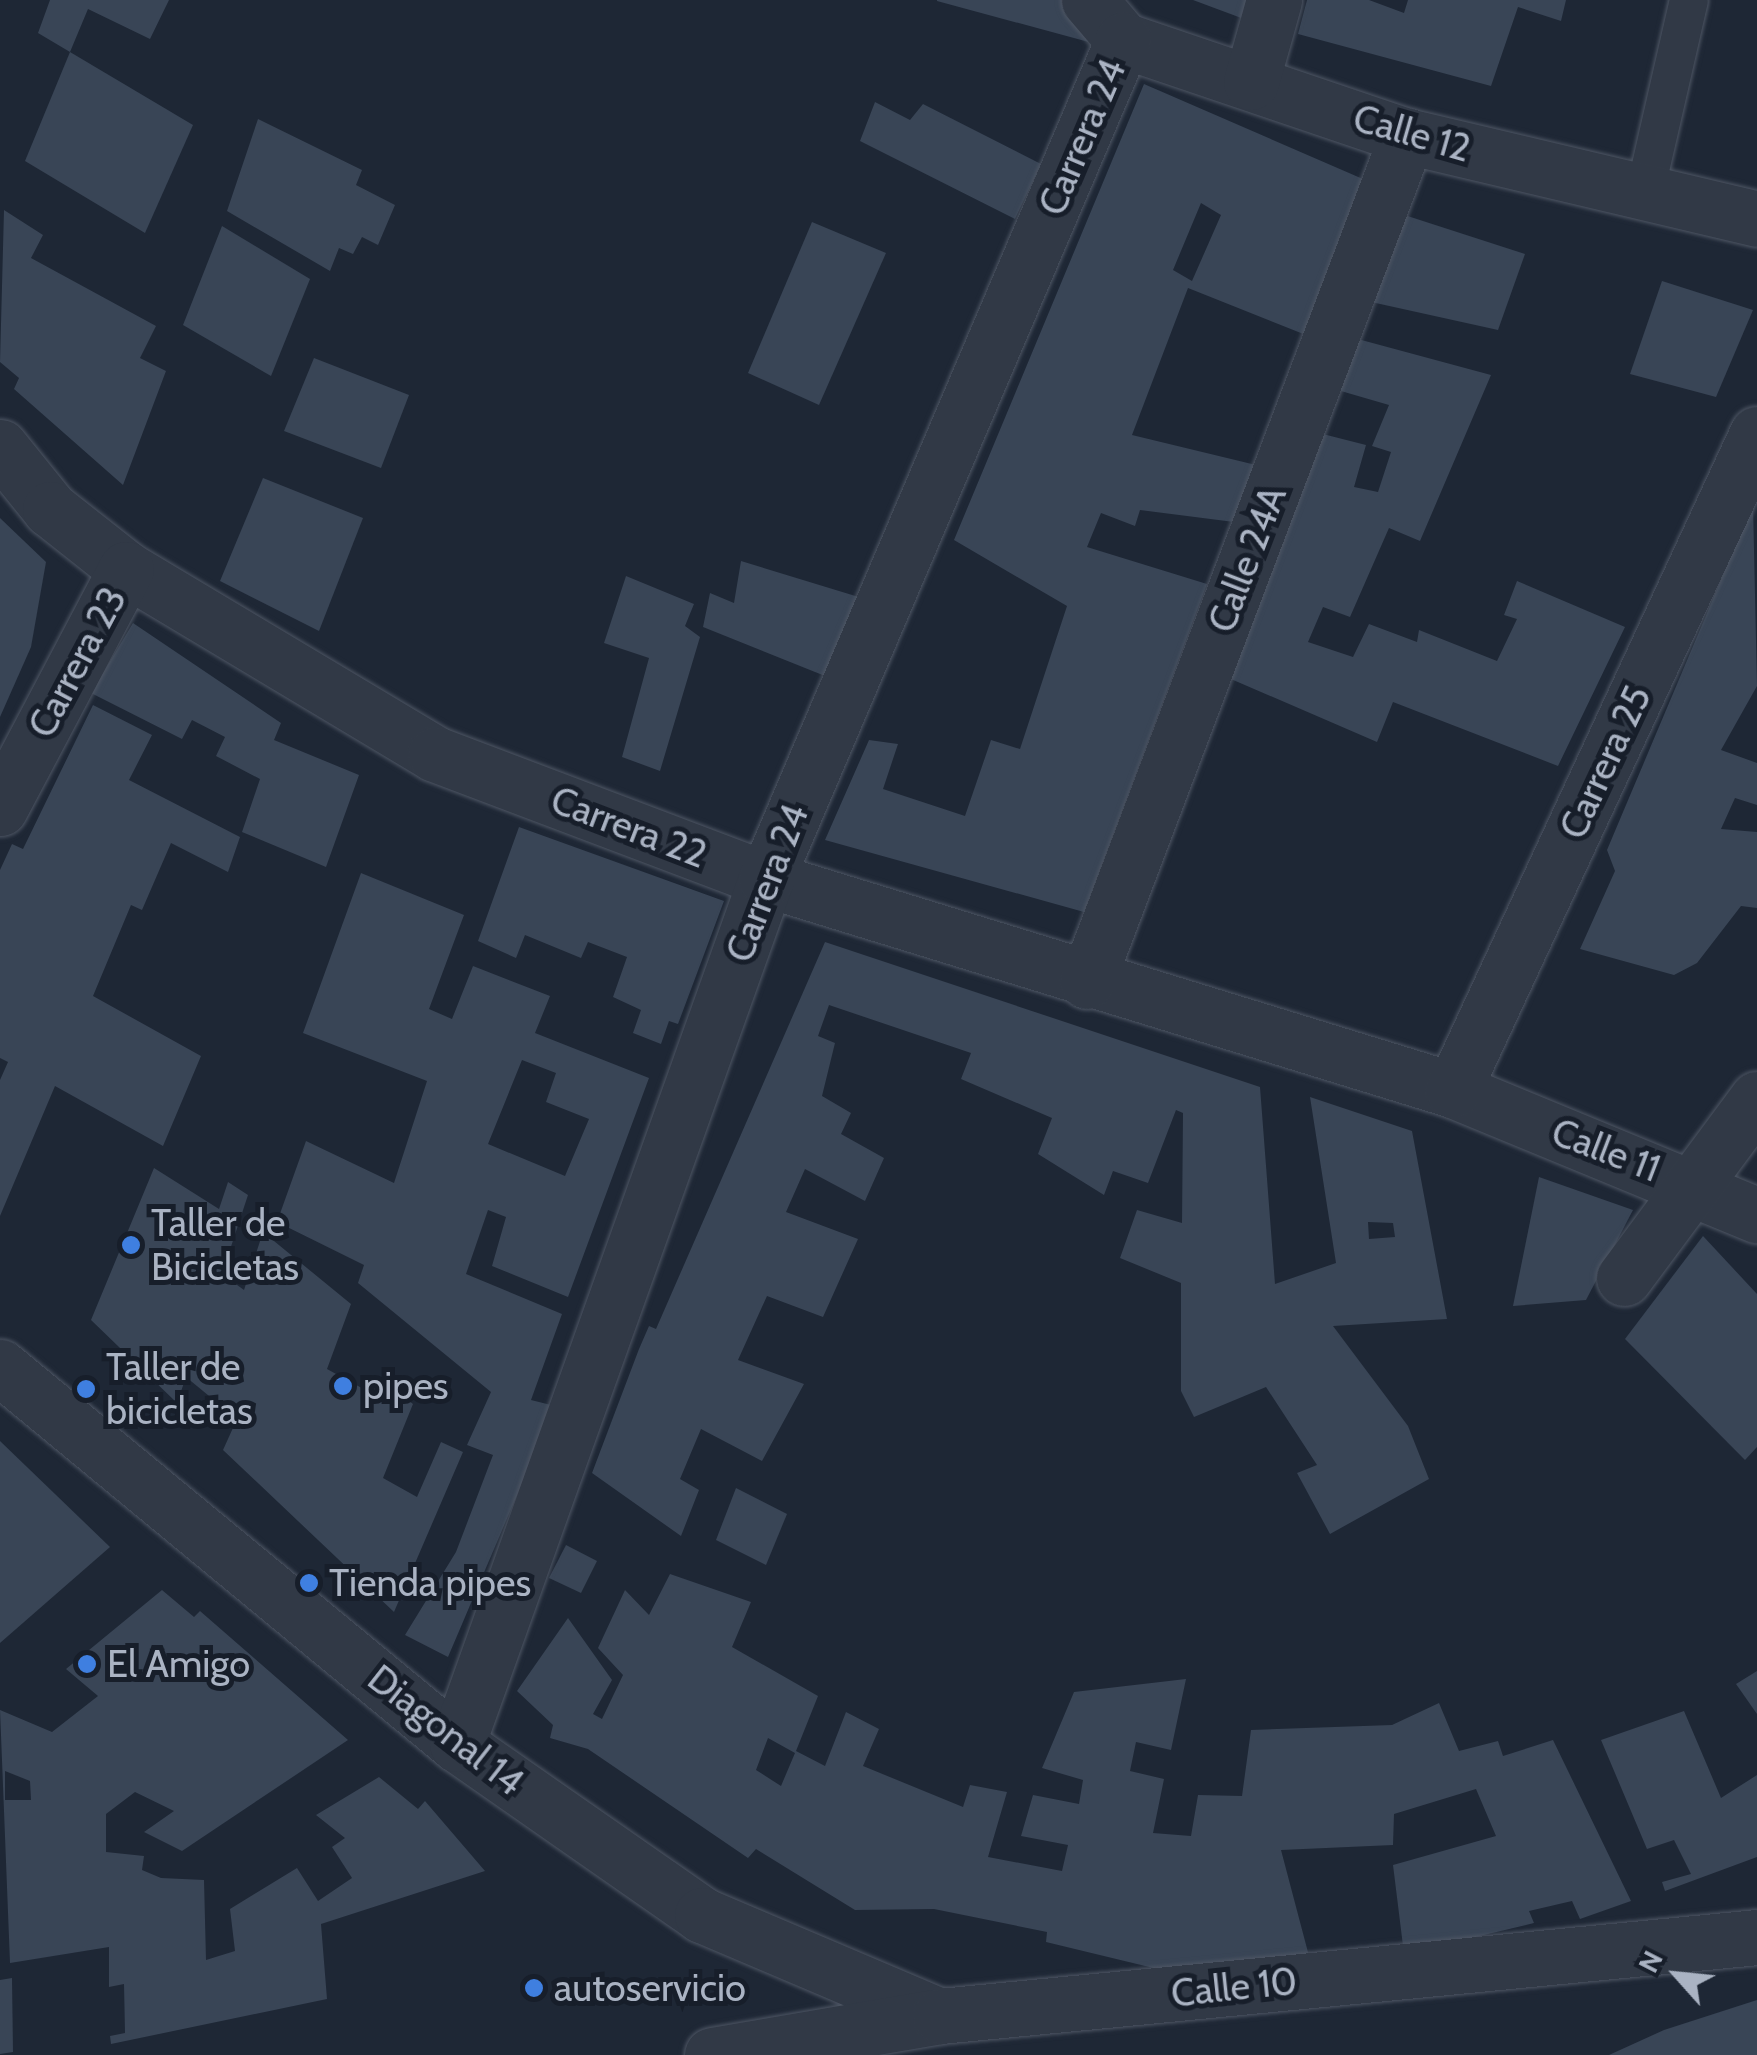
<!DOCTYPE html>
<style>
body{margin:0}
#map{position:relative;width:1757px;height:2055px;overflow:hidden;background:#1e2735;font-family:Cabin,sans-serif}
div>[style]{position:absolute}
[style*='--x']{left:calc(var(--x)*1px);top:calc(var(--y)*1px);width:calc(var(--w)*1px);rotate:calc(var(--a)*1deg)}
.building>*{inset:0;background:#394556}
.roads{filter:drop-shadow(0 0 2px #4e5664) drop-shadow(0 0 2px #4e5664)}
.lane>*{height:38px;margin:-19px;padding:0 19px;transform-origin:19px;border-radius:19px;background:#313946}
.street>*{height:55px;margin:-27.5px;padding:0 27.5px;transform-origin:27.5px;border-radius:27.5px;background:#313946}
.dots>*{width:28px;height:28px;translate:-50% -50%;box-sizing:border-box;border:5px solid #171e2a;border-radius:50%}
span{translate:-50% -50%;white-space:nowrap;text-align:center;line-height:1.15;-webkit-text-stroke:10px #171e2a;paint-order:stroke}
.street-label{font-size:38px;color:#aab3c3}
.poi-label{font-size:38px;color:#aab3c3}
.left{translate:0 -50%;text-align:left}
.north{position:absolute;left:1627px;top:1925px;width:100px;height:100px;-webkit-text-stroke:8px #171e2a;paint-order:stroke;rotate:297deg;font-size:28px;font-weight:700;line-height:40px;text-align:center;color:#aab3c3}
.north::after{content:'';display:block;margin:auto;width:35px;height:45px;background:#aab3c3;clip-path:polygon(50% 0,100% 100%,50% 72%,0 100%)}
</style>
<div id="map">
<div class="building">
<div style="clip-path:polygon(50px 0,169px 0,150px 39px,88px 9px,70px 52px,38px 33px)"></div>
<div style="clip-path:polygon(1066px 0,1096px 44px,937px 1px,937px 0)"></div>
<div style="clip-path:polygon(1193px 0,1259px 0,1252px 22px)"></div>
<div style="clip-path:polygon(1307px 0,1369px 0,1404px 13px,1408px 0,1566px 0,1561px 21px,1518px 7px,1491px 86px,1298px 34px)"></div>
<div style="clip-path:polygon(70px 52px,193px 125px,145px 233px,25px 161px)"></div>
<div style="clip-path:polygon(evenodd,1144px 84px,1386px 189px,1316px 339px,1188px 288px,1132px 435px,1256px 465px,1234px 522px,1140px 510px,1135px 526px,1101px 513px,1087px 547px,1207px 584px,1084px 912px,825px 840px,869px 740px,898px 744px,883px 789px,965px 816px,991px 740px,1020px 749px,1067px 606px,954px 540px,1144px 84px,1201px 203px,1221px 215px,1192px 281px,1173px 270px,1201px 203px)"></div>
<div style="clip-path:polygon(875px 102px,910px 120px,923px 104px,1041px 164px,1015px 219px,860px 141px)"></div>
<div style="clip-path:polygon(258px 119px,362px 170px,356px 185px,395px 205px,378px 245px,362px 237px,353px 254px,339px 248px,330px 271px,227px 211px)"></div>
<div style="clip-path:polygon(4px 210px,43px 235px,31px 258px,156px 326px,140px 358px,166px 371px,123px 485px,14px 389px,19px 378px,0 362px)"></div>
<div style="clip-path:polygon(1389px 210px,1525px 254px,1498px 330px,1353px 298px)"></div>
<div style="clip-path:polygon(812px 222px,886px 253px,819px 405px,748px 373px)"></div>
<div style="clip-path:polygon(222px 226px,310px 279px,271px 376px,183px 325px)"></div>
<div style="clip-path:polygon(1662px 281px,1753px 310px,1716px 397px,1630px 374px)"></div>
<div style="clip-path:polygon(1354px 338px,1491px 375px,1420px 541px,1389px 528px,1350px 617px,1323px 607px,1308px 642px,1353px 657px,1369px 624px,1417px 642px,1419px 630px,1497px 661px,1517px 619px,1504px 615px,1517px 581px,1625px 627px,1558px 766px,1393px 702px,1377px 742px,1217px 673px,1311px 431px,1366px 445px,1354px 487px,1378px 492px,1391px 452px,1372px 446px,1389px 405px,1334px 389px)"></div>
<div style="clip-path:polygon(314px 358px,409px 395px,381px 468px,284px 431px)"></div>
<div style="clip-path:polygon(263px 478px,363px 518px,319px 631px,220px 581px)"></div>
<div style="clip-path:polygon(1753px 504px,1757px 686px,1721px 750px,1757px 763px,1757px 805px,1735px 798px,1721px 829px,1757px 832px,1757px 908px,1741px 906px,1697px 963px,1674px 975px,1580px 949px,1615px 871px,1607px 850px)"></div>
<div style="clip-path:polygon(0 518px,46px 562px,31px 647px,0 717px)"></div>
<div style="clip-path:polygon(741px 561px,862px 598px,825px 676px,703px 627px,710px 593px,734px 603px)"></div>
<div style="clip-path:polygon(626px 576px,694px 604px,685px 626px,700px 637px,660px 771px,622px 757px,649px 658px,604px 643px)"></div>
<div style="clip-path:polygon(133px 623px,281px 723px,274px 740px,359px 775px,326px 867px,242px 832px,260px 779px,216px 756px,225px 737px,192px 720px,182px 739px,91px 693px)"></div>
<div style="clip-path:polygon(93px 705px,152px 735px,129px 780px,240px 837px,228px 872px,171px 843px,142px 910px,131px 905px,93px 996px,201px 1056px,163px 1146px,55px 1086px,0 1216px,0 1080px,8px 1062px,0 1058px,0 870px,12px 844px,23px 849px)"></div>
<div style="clip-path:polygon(519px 827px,724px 901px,678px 1024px,669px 1021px,661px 1044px,633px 1033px,641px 1010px,613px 997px,627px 957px,588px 942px,581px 958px,525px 935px,516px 958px,478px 941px)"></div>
<div style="clip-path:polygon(evenodd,361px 873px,464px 915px,429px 1009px,452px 1019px,473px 966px,550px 996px,535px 1033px,649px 1078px,568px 1297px,492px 1266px,506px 1217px,488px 1210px,466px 1274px,562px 1314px,531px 1400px,555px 1406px,448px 1657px,405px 1635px,456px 1552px,493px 1455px,467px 1445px,491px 1392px,358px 1283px,364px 1265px,277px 1222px,306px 1141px,394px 1183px,427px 1081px,303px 1033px,361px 873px,522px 1060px,556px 1073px,546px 1102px,589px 1119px,565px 1176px,488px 1144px,522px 1060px)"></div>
<div style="clip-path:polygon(evenodd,825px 942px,1260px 1087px,1275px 1284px,1336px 1263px,1310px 1097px,1412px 1131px,1447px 1319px,1333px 1326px,1408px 1426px,1429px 1479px,1330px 1534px,1297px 1473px,1317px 1465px,1266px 1387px,1194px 1417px,1181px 1391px,1181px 1283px,1120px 1258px,1137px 1210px,1182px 1223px,1183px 1113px,1176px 1110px,1148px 1183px,1113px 1171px,1104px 1195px,1038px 1154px,1052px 1118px,961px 1079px,971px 1053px,829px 1005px,818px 1036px,835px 1043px,822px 1096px,851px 1113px,841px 1134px,884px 1158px,865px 1201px,805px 1169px,786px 1212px,858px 1239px,823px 1317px,767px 1296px,738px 1360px,804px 1384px,762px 1461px,701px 1429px,680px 1479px,699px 1490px,681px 1536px,592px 1473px,639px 1349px,649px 1326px,656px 1329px,825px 942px,1368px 1222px,1393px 1223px,1395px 1237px,1369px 1239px,1368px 1222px)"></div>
<div style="clip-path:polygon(154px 1168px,219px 1209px,228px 1182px,248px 1195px,222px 1274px,244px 1290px,263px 1232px,351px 1304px,327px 1369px,369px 1392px,377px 1376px,413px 1404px,383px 1478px,417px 1497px,441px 1442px,463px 1452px,394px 1612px,223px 1450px,237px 1419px,186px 1377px,177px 1403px,91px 1320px)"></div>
<div style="clip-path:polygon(1539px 1177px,1633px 1210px,1586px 1300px,1513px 1306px)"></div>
<div style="clip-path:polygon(1703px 1236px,1757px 1294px,1757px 1447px,1745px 1460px,1625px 1339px)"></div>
<div style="clip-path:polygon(0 1441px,110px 1547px,0 1643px)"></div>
<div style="clip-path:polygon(736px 1488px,787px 1514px,766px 1565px,716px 1540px)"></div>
<div style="clip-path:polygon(566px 1545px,597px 1561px,581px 1593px,549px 1578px)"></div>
<div style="clip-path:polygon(evenodd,670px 1574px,751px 1602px,732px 1647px,818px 1696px,796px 1751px,825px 1766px,846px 1712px,879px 1729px,863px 1766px,963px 1807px,970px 1785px,1007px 1792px,988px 1857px,1062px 1871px,1068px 1845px,1021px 1836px,1033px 1795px,1079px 1804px,1083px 1780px,1042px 1768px,1074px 1692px,1186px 1679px,1171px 1750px,1136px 1742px,1130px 1771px,1164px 1779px,1153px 1833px,1191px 1836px,1198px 1795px,1242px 1796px,1251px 1730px,1392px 1725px,1439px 1703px,1459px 1751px,1498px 1741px,1503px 1756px,1553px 1740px,1631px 1901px,1580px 1919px,1572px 1901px,1529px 1911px,1534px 1923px,1404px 1954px,1393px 1865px,1496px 1836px,1476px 1789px,1394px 1814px,1393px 1845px,1281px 1850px,1314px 1975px,1170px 1972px,1046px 1942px,1047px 1932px,934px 1909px,855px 1910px,756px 1849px,748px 1858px,588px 1749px,550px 1738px,553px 1725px,517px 1691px,568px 1618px,612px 1680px,593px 1714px,602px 1719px,623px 1675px,598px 1648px,625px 1590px,649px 1615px,670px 1574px,768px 1738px,795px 1753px,781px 1786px,756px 1770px,768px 1738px)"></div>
<div style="clip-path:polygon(evenodd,162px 1590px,194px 1617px,200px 1611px,348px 1740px,182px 1851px,144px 1832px,174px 1811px,135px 1792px,106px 1814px,106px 1852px,144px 1856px,142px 1870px,161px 1878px,204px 1880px,206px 1960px,235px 1951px,230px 1909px,297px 1868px,318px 1901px,352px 1878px,332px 1847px,345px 1838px,316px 1815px,379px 1777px,418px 1809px,425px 1801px,485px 1871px,321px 1924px,327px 1999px,111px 2044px,110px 2036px,125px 2033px,124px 1984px,109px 1987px,109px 1947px,10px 1963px,0 1710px,52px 1732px,98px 1696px,66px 1669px,162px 1590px,5px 1771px,30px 1781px,31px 1800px,5px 1800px,5px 1771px)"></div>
<div style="clip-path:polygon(1757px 1671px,1757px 1714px,1736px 1684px)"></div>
<div style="clip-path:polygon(1684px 1711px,1721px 1798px,1757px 1775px,1757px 1857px,1665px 1891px,1662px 1882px,1691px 1874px,1674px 1840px,1647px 1849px,1601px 1740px)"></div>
<div style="clip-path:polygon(12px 1978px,13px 2052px,0 2054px,0 1980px)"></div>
<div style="clip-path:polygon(1757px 2000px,1757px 2055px,1609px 2055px,1664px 2030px)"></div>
</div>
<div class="roads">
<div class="lane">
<div style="--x:1645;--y:192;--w:197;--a:-77.1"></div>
</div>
<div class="street">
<div style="--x:1089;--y:0;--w:52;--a:49.6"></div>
<div style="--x:1123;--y:40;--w:300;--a:18.7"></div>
<div style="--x:1407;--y:136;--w:360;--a:13.3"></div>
<div style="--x:1251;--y:82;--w:85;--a:-74.3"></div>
<div style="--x:0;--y:447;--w:80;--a:51.1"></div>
<div style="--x:50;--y:509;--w:97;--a:38.3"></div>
<div style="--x:126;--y:569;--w:360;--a:30.9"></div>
<div style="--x:435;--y:754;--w:354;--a:20.7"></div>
<div style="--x:766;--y:879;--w:719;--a:17.07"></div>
<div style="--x:1453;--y:1090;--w:329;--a:22.4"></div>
<div style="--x:0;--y:808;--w:270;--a:-62.2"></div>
<div style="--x:1087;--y:981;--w:904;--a:-69.26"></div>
<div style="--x:1453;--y:1090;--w:723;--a:-65.14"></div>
<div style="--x:1624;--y:1278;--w:223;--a:-53.4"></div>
<div style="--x:0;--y:1367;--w:592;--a:39.52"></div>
<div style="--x:457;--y:1744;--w:299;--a:34.9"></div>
<div style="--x:702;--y:1915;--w:259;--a:23"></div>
<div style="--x:457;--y:1744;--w:919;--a:-70.34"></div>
<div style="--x:766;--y:879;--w:912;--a:-66.95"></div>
<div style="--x:712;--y:2055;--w:231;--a:-9.7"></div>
<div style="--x:940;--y:2016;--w:821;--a:-5.52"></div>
</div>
</div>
<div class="dots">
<div style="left:131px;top:1245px;background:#3f7fe0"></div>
<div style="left:343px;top:1386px;background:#3f7fe0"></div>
<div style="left:86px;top:1389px;background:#3f7fe0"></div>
<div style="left:309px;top:1583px;background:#3f7fe0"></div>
<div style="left:87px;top:1664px;background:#3f7fe0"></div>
<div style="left:534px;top:1988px;background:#3f7fe0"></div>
</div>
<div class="street-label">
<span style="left:1412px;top:133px;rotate:16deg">Calle 12</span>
<span style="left:1082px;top:137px;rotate:-67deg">Carrera 24</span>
<span style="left:1247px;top:559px;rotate:-69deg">Calle 24A</span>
<span style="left:77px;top:662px;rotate:-62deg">Carrera 23</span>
<span style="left:1605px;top:762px;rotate:-65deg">Carrera 25</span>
<span style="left:629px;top:827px;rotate:21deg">Carrera 22</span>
<span style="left:767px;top:883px;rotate:-69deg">Carrera 24</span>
<span style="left:1606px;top:1150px;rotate:21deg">Calle 11</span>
<span style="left:446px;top:1730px;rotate:38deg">Diagonal 14</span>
<span style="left:1234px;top:1987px;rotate:-6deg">Calle 10</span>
</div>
<div class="poi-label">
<span class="left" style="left:151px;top:1245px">Taller de<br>Bicicletas</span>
<span class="left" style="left:106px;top:1389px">Taller de<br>bicicletas</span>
<span class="left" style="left:363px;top:1386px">pipes</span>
<span class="left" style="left:329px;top:1583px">Tienda pipes</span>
<span class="left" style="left:107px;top:1664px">El Amigo</span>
<span class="left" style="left:554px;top:1988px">autoservicio</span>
</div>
<div class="north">N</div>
</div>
